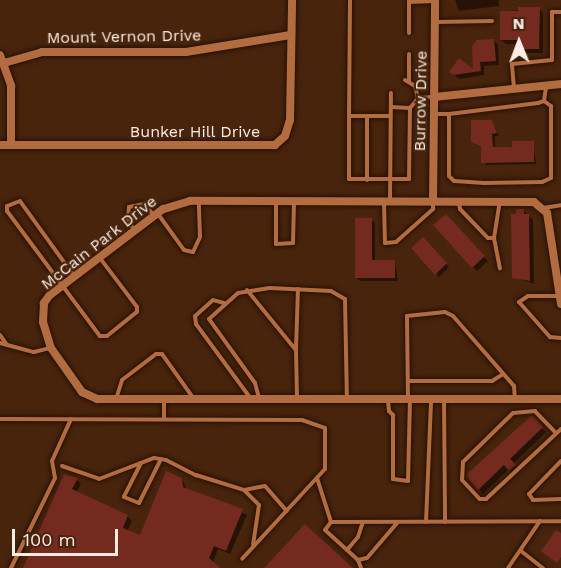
<!DOCTYPE html>
<style>
body{margin:0}
#map{position:relative;width:561px;height:568px;overflow:hidden;background:#48240d;font-family:"Work Sans",sans-serif}
div>[style]{position:absolute}
[style*='--x']{left:calc(var(--x)*1px);top:calc(var(--y)*1px);width:calc(var(--w)*1px);rotate:calc(var(--a)*1deg)}
.shadow>*{inset:0;background:#0007}
.building>*{inset:0;background:#742a1e}
.roads{filter:drop-shadow(0 0 2px #261104) drop-shadow(0 0 2px #261104)}
.lane>*{height:4px;margin:-2px;padding:0 2px;transform-origin:2px;border-radius:2px;background:#b36c40}
.street>*{height:8px;margin:-4px;padding:0 4px;transform-origin:4px;border-radius:4px;background:#b36c40}
span{translate:-50% -50%;white-space:nowrap;text-align:center;line-height:1.15;-webkit-text-stroke:4.5px #48240d;paint-order:stroke}
.street-label{font-size:16px;color:#fcece3}
.north{position:absolute;left:489px;top:12px;width:60px;height:60px;-webkit-text-stroke:4px #48240d;paint-order:stroke;rotate:359deg;font-size:16px;font-weight:700;line-height:24px;text-align:center;color:#fcece3}
.north::after{content:'';display:block;margin:auto;width:21px;height:27px;background:#fcece3;clip-path:polygon(50% 0,100% 100%,50% 72%,0 100%)}
.scale{position:absolute;left:12px;top:529px;width:106px;height:27px;box-sizing:border-box;border:3px solid #fcece3;border-top:0;padding-left:8px;font-size:18px;line-height:21px;white-space:nowrap;color:#fcece3;-webkit-text-stroke:4px #48240d;paint-order:stroke}
</style>
<div id="map">
<div class="shadow">
<div style="clip-path:polygon(455px 0,499px 0,499px 6px,459px 11px)"></div>
<div style="clip-path:polygon(539px 8px,543px 13px,543px 53px,524px 53px,519px 44px,506px 44px,501px 40px,501px 12px)"></div>
<div style="clip-path:polygon(494px 40px,498px 45px,499px 65px,484px 66px,484px 75px,459px 79px,451px 72px,459px 61px,475px 72px,473px 46px)"></div>
<div style="clip-path:polygon(492px 121px,499px 136px,495px 136px,495px 149px,533px 143px,536px 164px,486px 165px,483px 147px,472px 141px)"></div>
<div style="clip-path:polygon(524px 211px,533px 220px,534px 284px,513px 277px,512px 215px)"></div>
<div style="clip-path:polygon(446px 216px,488px 261px,477px 271px,435px 225px)"></div>
<div style="clip-path:polygon(371px 220px,375px 223px,375px 262px,395px 262px,398px 281px,360px 281px,356px 277px)"></div>
<div style="clip-path:polygon(423px 239px,449px 267px,439px 277px,413px 249px)"></div>
<div style="clip-path:polygon(529px 418px,546px 432px,513px 464px,519px 470px,515px 475px,509px 469px,483px 494px,468px 476px)"></div>
<div style="clip-path:polygon(182px 479px,187px 490px,247px 515px,230px 554px,218px 549px,213px 563px,219px 568px,24px 568px,77px 480px,81px 484px,76px 493px,128px 517px,132px 521px,127px 531px,141px 537px)"></div>
</div>
<div class="building">
<div style="clip-path:polygon(518px 7px,540px 7px,539px 49px,518px 49px,518px 40px,500px 40px,500px 11px,518px 11px)"></div>
<div style="clip-path:polygon(494px 39px,496px 61px,480px 62px,481px 71px,454px 75px,449px 72px,459px 58px,473px 69px,472px 46px,477px 40px)"></div>
<div style="clip-path:polygon(471px 120px,492px 120px,497px 133px,492px 134px,493px 147px,512px 147px,512px 141px,534px 141px,534px 162px,481px 163px,481px 146px,471px 142px)"></div>
<div style="clip-path:polygon(516px 209px,524px 209px,524px 214px,529px 214px,530px 281px,512px 278px,511px 214px,516px 214px)"></div>
<div style="clip-path:polygon(446px 214px,485px 256px,472px 268px,433px 225px)"></div>
<div style="clip-path:polygon(355px 218px,372px 218px,372px 260px,395px 260px,395px 278px,355px 278px)"></div>
<div style="clip-path:polygon(423px 237px,447px 263px,435px 275px,411px 248px)"></div>
<div style="clip-path:polygon(532px 415px,543px 427px,510px 459px,516px 465px,509px 471px,504px 465px,478px 490px,466px 475px)"></div>
<div style="clip-path:polygon(166px 471px,182px 478px,183px 487px,243px 509px,226px 551px,214px 546px,209px 558px,221px 568px,23px 568px,64px 474px,78px 478px,72px 489px,128px 515px,123px 528px,140px 535px)"></div>
<div style="clip-path:polygon(305px 524px,353px 568px,264px 568px)"></div>
<div style="clip-path:polygon(556px 530px,561px 533px,561px 557px,557px 563px,541px 551px)"></div>
</div>
<div class="roads">
<div class="lane">
<div style="--x:409;--y:2;--w:26;--a:-2"></div>
<div style="--x:436;--y:22;--w:56;--a:-1"></div>
<div style="--x:409;--y:33;--w:33;--a:-90"></div>
<div style="--x:405;--y:80;--w:12;--a:31"></div>
<div style="--x:415;--y:86;--w:12;--a:76"></div>
<div style="--x:409;--y:81;--w:27;--a:-90"></div>
<div style="--x:514;--y:88;--w:24;--a:-95"></div>
<div style="--x:512;--y:64;--w:40;--a:-5.7"></div>
<div style="--x:552;--y:60;--w:48;--a:-90"></div>
<div style="--x:552;--y:12;--w:9;--a:0"></div>
<div style="--x:544;--y:101;--w:9;--a:36"></div>
<div style="--x:551;--y:106;--w:72;--a:90"></div>
<div style="--x:551;--y:178;--w:10;--a:156"></div>
<div style="--x:542;--y:182;--w:58;--a:179"></div>
<div style="--x:484;--y:183;--w:30;--a:-176"></div>
<div style="--x:454;--y:181;--w:7;--a:-135"></div>
<div style="--x:449;--y:176;--w:62;--a:-90"></div>
<div style="--x:449;--y:114;--w:90;--a:-7"></div>
<div style="--x:538;--y:103;--w:6;--a:-18"></div>
<div style="--x:544;--y:101;--w:15;--a:-82"></div>
<div style="--x:391;--y:107;--w:19;--a:3"></div>
<div style="--x:435;--y:114;--w:14;--a:0"></div>
<div style="--x:349;--y:116;--w:116;--a:-89.5"></div>
<div style="--x:367;--y:116;--w:18;--a:180"></div>
<div style="--x:349;--y:116;--w:63;--a:90"></div>
<div style="--x:349;--y:179;--w:60;--a:0"></div>
<div style="--x:409;--y:179;--w:71;--a:-89.2"></div>
<div style="--x:410;--y:108;--w:13;--a:-51"></div>
<div style="--x:418;--y:98;--w:15;--a:-4"></div>
<div style="--x:367;--y:180;--w:64;--a:-90"></div>
<div style="--x:367;--y:116;--w:23;--a:0"></div>
<div style="--x:390;--y:201;--w:108;--a:-89.5"></div>
<div style="--x:276;--y:202;--w:42;--a:90"></div>
<div style="--x:276;--y:244;--w:17;--a:-3"></div>
<div style="--x:293;--y:243;--w:41;--a:-88.6"></div>
<div style="--x:384;--y:203;--w:40;--a:88.6"></div>
<div style="--x:385;--y:243;--w:11;--a:-5"></div>
<div style="--x:396;--y:242;--w:50;--a:-41.7"></div>
<div style="--x:433;--y:209;--w:6;--a:-90"></div>
<div style="--x:459;--y:203;--w:6;--a:81"></div>
<div style="--x:460;--y:209;--w:40;--a:46"></div>
<div style="--x:488;--y:238;--w:6;--a:0"></div>
<div style="--x:494;--y:238;--w:36;--a:-81"></div>
<div style="--x:543;--y:208;--w:18;--a:-9"></div>
<div style="--x:158;--y:214;--w:44;--a:54.2"></div>
<div style="--x:184;--y:250;--w:9;--a:13"></div>
<div style="--x:193;--y:252;--w:17;--a:-65"></div>
<div style="--x:200;--y:237;--w:35;--a:-92"></div>
<div style="--x:134;--y:230;--w:12;--a:-121"></div>
<div style="--x:128;--y:220;--w:13;--a:-86"></div>
<div style="--x:129;--y:207;--w:14;--a:-12"></div>
<div style="--x:143;--y:204;--w:16;--a:45"></div>
<div style="--x:494;--y:238;--w:31;--a:79"></div>
<div style="--x:74;--y:276;--w:92;--a:-125.8"></div>
<div style="--x:20;--y:201;--w:14;--a:159"></div>
<div style="--x:7;--y:206;--w:5;--a:90"></div>
<div style="--x:7;--y:211;--w:156;--a:53.4"></div>
<div style="--x:100;--y:336;--w:7;--a:0"></div>
<div style="--x:107;--y:336;--w:38;--a:-39"></div>
<div style="--x:137;--y:312;--w:5;--a:-90"></div>
<div style="--x:137;--y:307;--w:61;--a:-127.1"></div>
<div style="--x:247;--y:290;--w:77;--a:50.8"></div>
<div style="--x:296;--y:350;--w:48;--a:88.8"></div>
<div style="--x:559;--y:296;--w:31;--a:180"></div>
<div style="--x:528;--y:296;--w:11;--a:146"></div>
<div style="--x:519;--y:302;--w:47;--a:48.5"></div>
<div style="--x:550;--y:337;--w:11;--a:5"></div>
<div style="--x:224;--y:303;--w:11;--a:-165"></div>
<div style="--x:213;--y:300;--w:24;--a:138"></div>
<div style="--x:195;--y:316;--w:8;--a:83"></div>
<div style="--x:196;--y:324;--w:93;--a:53.7"></div>
<div style="--x:0;--y:335;--w:12;--a:55"></div>
<div style="--x:0;--y:343;--w:35;--a:15"></div>
<div style="--x:34;--y:352;--w:16;--a:-14"></div>
<div style="--x:296;--y:349;--w:60;--a:-88.1"></div>
<div style="--x:408;--y:381;--w:84;--a:0"></div>
<div style="--x:492;--y:381;--w:13;--a:-32"></div>
<div style="--x:259;--y:398;--w:16;--a:-105"></div>
<div style="--x:255;--y:383;--w:79;--a:-125.7"></div>
<div style="--x:209;--y:319;--w:39;--a:-42"></div>
<div style="--x:238;--y:293;--w:32;--a:-9"></div>
<div style="--x:270;--y:288;--w:61;--a:2.8"></div>
<div style="--x:331;--y:291;--w:16;--a:30"></div>
<div style="--x:345;--y:299;--w:100;--a:88.9"></div>
<div style="--x:116;--y:399;--w:20;--a:-72"></div>
<div style="--x:122;--y:380;--w:43;--a:-37.4"></div>
<div style="--x:156;--y:354;--w:6;--a:0"></div>
<div style="--x:162;--y:354;--w:55;--a:54.6"></div>
<div style="--x:408;--y:399;--w:83;--a:-90.7"></div>
<div style="--x:407;--y:316;--w:38;--a:-6"></div>
<div style="--x:445;--y:312;--w:9;--a:27"></div>
<div style="--x:453;--y:316;--w:93;--a:48.9"></div>
<div style="--x:514;--y:386;--w:14;--a:86"></div>
<div style="--x:388;--y:400;--w:11;--a:85"></div>
<div style="--x:389;--y:411;--w:6;--a:45"></div>
<div style="--x:393;--y:415;--w:64;--a:90"></div>
<div style="--x:393;--y:479;--w:15;--a:8"></div>
<div style="--x:408;--y:481;--w:81;--a:-88.6"></div>
<div style="--x:444;--y:400;--w:122;--a:89.5"></div>
<div style="--x:0;--y:419;--w:302;--a:0.2"></div>
<div style="--x:302;--y:420;--w:24;--a:19"></div>
<div style="--x:325;--y:428;--w:41;--a:90"></div>
<div style="--x:325;--y:469;--w:122;--a:132.7"></div>
<div style="--x:164;--y:419;--w:20;--a:-90"></div>
<div style="--x:555;--y:432;--w:29;--a:-134"></div>
<div style="--x:535;--y:411;--w:22;--a:175"></div>
<div style="--x:513;--y:413;--w:70;--a:135.6"></div>
<div style="--x:463;--y:462;--w:18;--a:93"></div>
<div style="--x:462;--y:480;--w:26;--a:47"></div>
<div style="--x:480;--y:499;--w:6;--a:0"></div>
<div style="--x:486;--y:499;--w:103;--a:-43"></div>
<div style="--x:561;--y:461;--w:46;--a:134.1"></div>
<div style="--x:529;--y:494;--w:7;--a:56"></div>
<div style="--x:533;--y:500;--w:28;--a:-2"></div>
<div style="--x:141;--y:463;--w:38;--a:117"></div>
<div style="--x:124;--y:497;--w:16;--a:22"></div>
<div style="--x:139;--y:503;--w:49;--a:-63.4"></div>
<div style="--x:62;--y:466;--w:39;--a:19"></div>
<div style="--x:99;--y:479;--w:59;--a:-20.9"></div>
<div style="--x:154;--y:458;--w:12;--a:9"></div>
<div style="--x:166;--y:460;--w:34;--a:27"></div>
<div style="--x:196;--y:475;--w:50;--a:17.4"></div>
<div style="--x:244;--y:490;--w:21;--a:-11"></div>
<div style="--x:265;--y:486;--w:33;--a:49"></div>
<div style="--x:317;--y:478;--w:46;--a:72.3"></div>
<div style="--x:331;--y:522;--w:230;--a:-0.2"></div>
<div style="--x:245;--y:491;--w:20;--a:45"></div>
<div style="--x:259;--y:505;--w:40;--a:98.5"></div>
<div style="--x:331;--y:522;--w:10;--a:127"></div>
<div style="--x:325;--y:530;--w:45;--a:42.3"></div>
<div style="--x:358;--y:560;--w:9;--a:69"></div>
<div style="--x:426;--y:522;--w:121;--a:-87.6"></div>
<div style="--x:347;--y:550;--w:17;--a:-50"></div>
<div style="--x:358;--y:537;--w:16;--a:-72"></div>
<div style="--x:521;--y:551;--w:28;--a:38"></div>
<div style="--x:358;--y:560;--w:9;--a:-13"></div>
<div style="--x:367;--y:558;--w:46;--a:-49.4"></div>
<div style="--x:11;--y:568;--w:100;--a:-63.9"></div>
<div style="--x:55;--y:478;--w:17;--a:-100"></div>
<div style="--x:52;--y:461;--w:46;--a:-65.7"></div>
<div style="--x:508;--y:568;--w:57;--a:-55.8"></div>
</div>
<div class="street">
<div style="--x:0;--y:55;--w:33;--a:70"></div>
<div style="--x:11;--y:86;--w:59;--a:90"></div>
<div style="--x:4;--y:63;--w:40;--a:-16"></div>
<div style="--x:42;--y:52;--w:144;--a:0"></div>
<div style="--x:186;--y:52;--w:106;--a:-9.2"></div>
<div style="--x:434;--y:97;--w:128;--a:-5.8"></div>
<div style="--x:0;--y:145;--w:275;--a:0"></div>
<div style="--x:275;--y:145;--w:13;--a:-42"></div>
<div style="--x:285;--y:136;--w:17;--a:-73"></div>
<div style="--x:290;--y:120;--w:120;--a:-89"></div>
<div style="--x:433;--y:202;--w:202;--a:-89.4"></div>
<div style="--x:561;--y:304;--w:92;--a:-98.7"></div>
<div style="--x:547;--y:213;--w:17;--a:-140"></div>
<div style="--x:534;--y:202;--w:344;--a:-179.8"></div>
<div style="--x:190;--y:201;--w:28;--a:163"></div>
<div style="--x:163;--y:209;--w:143;--a:142.7"></div>
<div style="--x:49;--y:296;--w:9;--a:126"></div>
<div style="--x:44;--y:303;--w:19;--a:93"></div>
<div style="--x:43;--y:322;--w:27;--a:73"></div>
<div style="--x:51;--y:348;--w:54;--a:54.8"></div>
<div style="--x:82;--y:392;--w:17;--a:25"></div>
<div style="--x:97;--y:399;--w:464;--a:0"></div>
</div>
</div>
<div class="street-label">
<span style="left:124px;top:37px;rotate:-1deg">Mount Vernon Drive</span>
<span style="left:421px;top:101px;rotate:-89deg">Burrow Drive</span>
<span style="left:195px;top:132px">Bunker Hill Drive</span>
<span style="left:99px;top:243px;rotate:-38deg">McCain Park Drive</span>
</div>
<div class="north">N</div>
<div class="scale">100 m</div>
</div>
